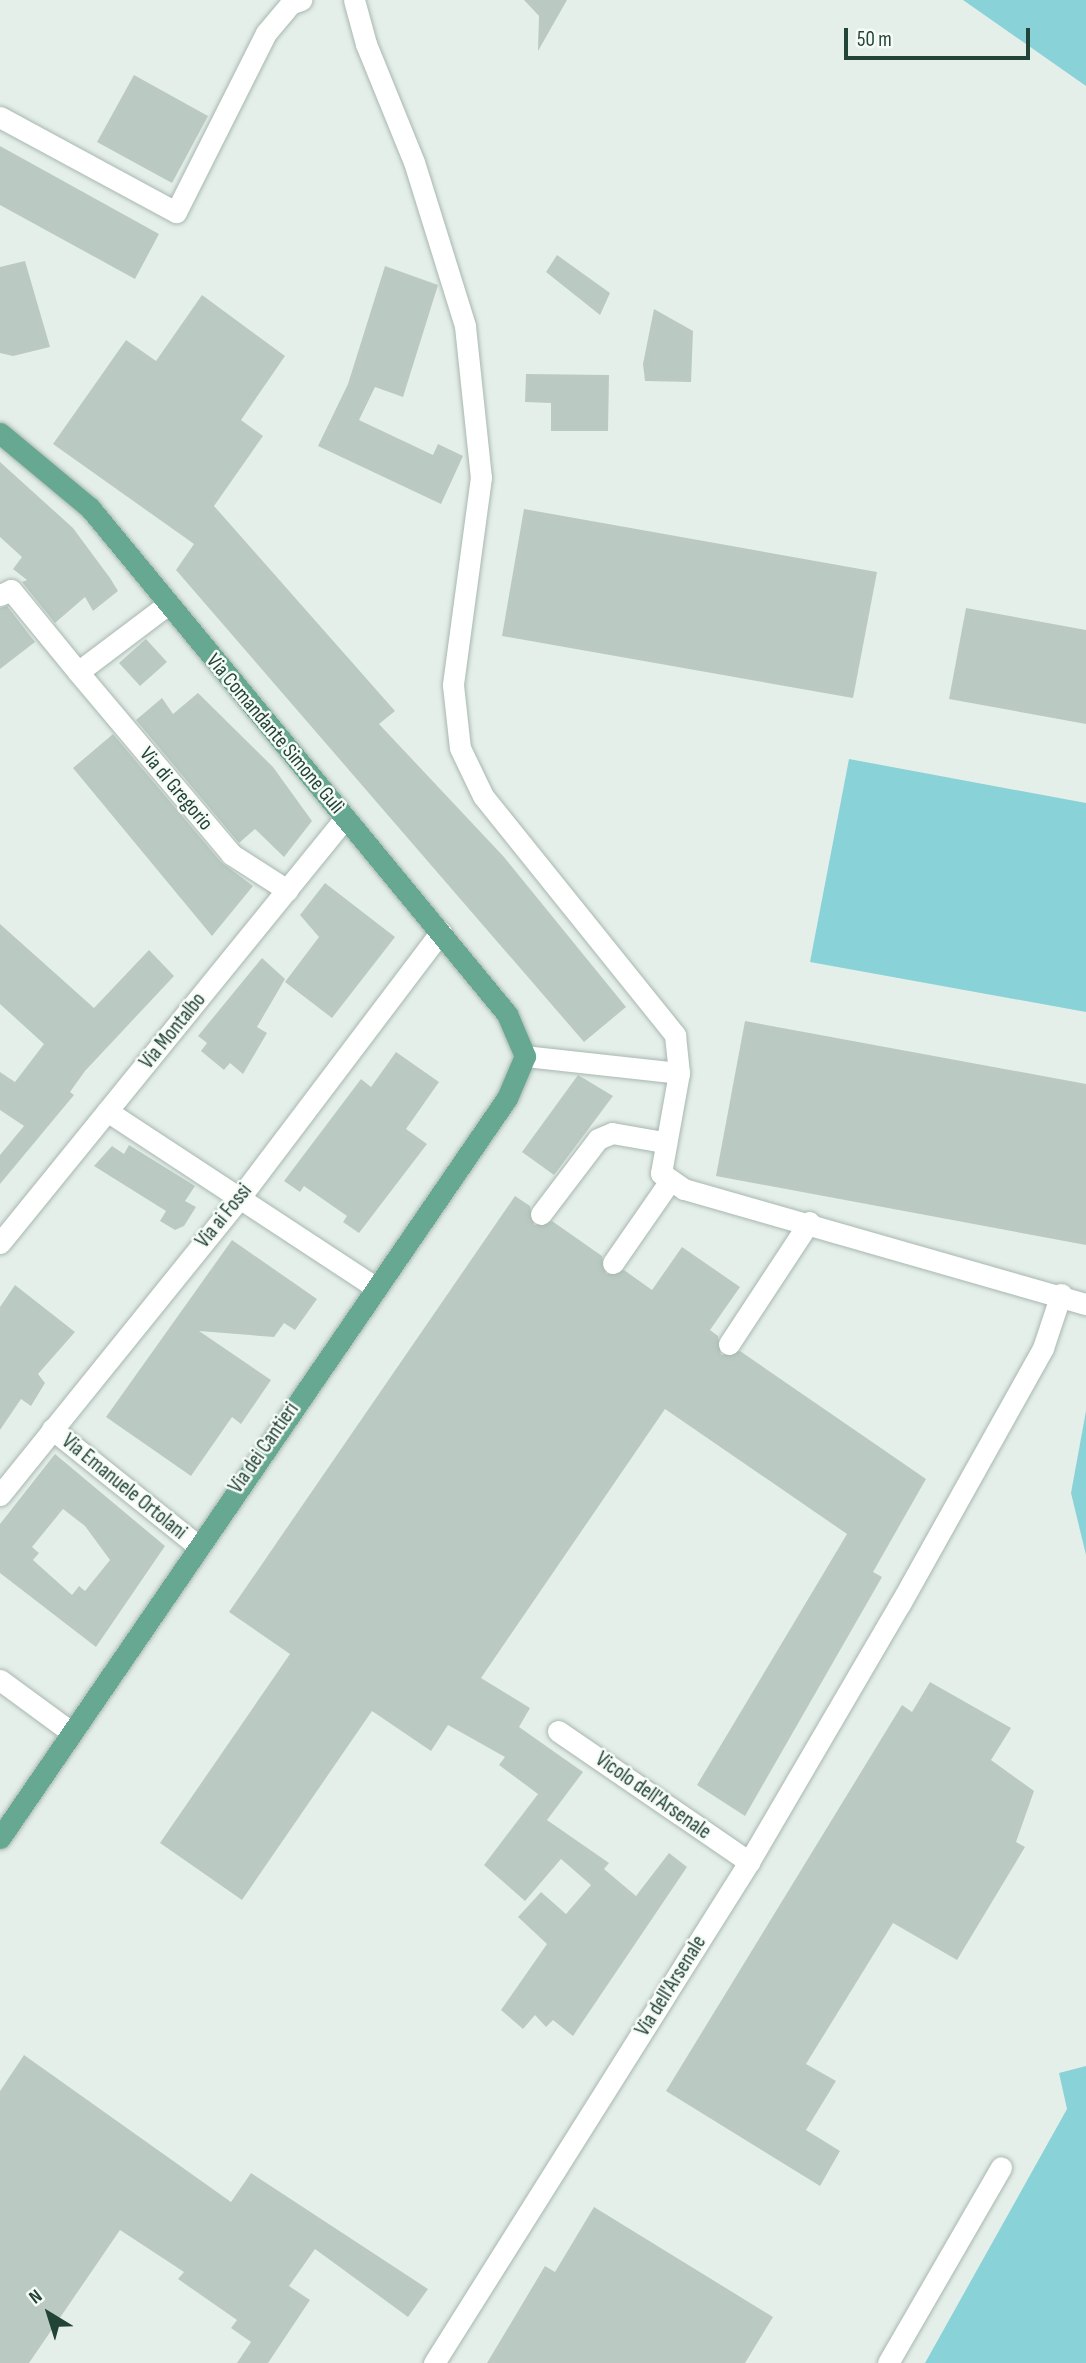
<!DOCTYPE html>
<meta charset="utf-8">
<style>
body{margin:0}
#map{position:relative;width:1086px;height:2363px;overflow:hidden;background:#e5efe9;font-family:"Sofia Sans Condensed",sans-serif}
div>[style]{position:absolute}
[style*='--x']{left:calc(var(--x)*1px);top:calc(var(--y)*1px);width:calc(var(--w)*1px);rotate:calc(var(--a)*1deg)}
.water>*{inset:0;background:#89d3d8}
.building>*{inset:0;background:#bacac2}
.roads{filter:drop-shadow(0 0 2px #a7b8b0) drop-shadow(0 0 2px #a7b8b0)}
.minor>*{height:21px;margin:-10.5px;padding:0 10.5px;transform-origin:10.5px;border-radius:10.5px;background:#fff}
.major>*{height:21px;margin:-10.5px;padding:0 10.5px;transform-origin:10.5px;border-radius:10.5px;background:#66a891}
span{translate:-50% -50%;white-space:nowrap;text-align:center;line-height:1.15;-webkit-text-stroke:5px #f6fbf8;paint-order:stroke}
.street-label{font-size:21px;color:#224337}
.north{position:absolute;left:14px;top:2279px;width:70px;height:70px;-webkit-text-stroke:5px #f6fbf8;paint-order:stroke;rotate:322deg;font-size:19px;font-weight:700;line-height:28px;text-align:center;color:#224337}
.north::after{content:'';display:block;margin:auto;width:24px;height:32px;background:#224337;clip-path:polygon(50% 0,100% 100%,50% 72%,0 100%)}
.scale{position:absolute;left:844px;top:28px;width:186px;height:32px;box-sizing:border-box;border:4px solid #224337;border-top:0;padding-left:9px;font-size:21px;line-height:24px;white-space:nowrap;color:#224337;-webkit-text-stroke:5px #f6fbf8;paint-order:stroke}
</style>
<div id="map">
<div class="water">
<div style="clip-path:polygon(963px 0,1086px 0,1086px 86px)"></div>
<div style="clip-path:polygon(849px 759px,1086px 803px,1086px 1012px,810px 962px)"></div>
<div style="clip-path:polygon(1086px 1411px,1086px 1555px,1071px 1493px)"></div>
<div style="clip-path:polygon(1086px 2066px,1086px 2363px,925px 2363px,1067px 2109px,1059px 2073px)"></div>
</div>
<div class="building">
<div style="clip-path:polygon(524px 0,567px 0,538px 51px,539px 16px)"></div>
<div style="clip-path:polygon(134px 75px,208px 116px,172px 183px,97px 142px)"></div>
<div style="clip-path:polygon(0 146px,159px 234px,135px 279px,0 205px)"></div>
<div style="clip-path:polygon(557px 255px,610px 293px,600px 315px,546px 272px)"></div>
<div style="clip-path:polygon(25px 261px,50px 347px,13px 356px,0 353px,0 267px)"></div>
<div style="clip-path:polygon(385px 266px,438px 285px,403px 397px,375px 387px,359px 420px,433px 455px,438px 444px,463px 456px,441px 504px,318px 446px,348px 384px)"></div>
<div style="clip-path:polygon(202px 295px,285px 356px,241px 420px,263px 436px,214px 506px,395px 711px,379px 724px,504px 857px,626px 1007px,584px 1042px,176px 570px,194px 544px,53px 444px,126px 340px,156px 361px)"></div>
<div style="clip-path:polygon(654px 309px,693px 331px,691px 382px,645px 381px,643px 364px)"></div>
<div style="clip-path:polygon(526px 374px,609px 375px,608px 431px,551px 431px,551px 403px,525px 402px)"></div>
<div style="clip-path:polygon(0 462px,73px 528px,110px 578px,118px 591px,93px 611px,85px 597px,55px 623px,22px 582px,27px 580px,13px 569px,22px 557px,0 537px)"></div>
<div style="clip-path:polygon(524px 509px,877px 572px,853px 698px,502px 636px)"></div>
<div style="clip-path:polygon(7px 606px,35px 642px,0 669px,0 608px)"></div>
<div style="clip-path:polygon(966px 608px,1086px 630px,1086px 724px,949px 699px)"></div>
<div style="clip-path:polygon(146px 639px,167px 662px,140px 686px,119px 663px)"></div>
<div style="clip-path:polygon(198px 693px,273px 767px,312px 821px,284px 857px,255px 829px,239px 843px,136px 720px,162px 698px,173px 714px)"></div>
<div style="clip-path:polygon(113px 734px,221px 862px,253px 886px,212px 936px,73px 768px)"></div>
<div style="clip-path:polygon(325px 883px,395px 937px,332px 1018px,285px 982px,319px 937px,300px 915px)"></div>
<div style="clip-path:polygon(0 924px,94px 1008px,149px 950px,174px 976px,85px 1071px,70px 1092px,74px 1095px,0 1184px,0 1155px,24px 1126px,0 1110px,0 1072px,15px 1082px,44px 1044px,0 1004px)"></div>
<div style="clip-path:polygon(262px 958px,285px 979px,257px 1027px,267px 1033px,243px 1074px,230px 1063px,224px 1070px,201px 1051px,207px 1043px,198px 1036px)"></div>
<div style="clip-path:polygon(745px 1021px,1086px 1084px,1086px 1245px,716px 1176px)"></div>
<div style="clip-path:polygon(396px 1052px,439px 1082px,406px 1129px,427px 1144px,359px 1233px,343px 1222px,347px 1216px,304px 1186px,300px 1192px,284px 1181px,361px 1079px,371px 1087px)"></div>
<div style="clip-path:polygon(578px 1075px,613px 1096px,554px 1175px,522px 1152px)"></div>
<div style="clip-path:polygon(129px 1145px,195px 1186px,185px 1201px,196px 1207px,184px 1226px,175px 1230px,160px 1221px,166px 1211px,94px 1166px,112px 1146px,124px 1154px)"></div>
<div style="clip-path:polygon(515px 1196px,530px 1206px,534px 1225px,552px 1221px,602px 1256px,606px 1274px,624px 1270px,652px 1290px,682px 1247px,740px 1287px,710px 1330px,718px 1336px,721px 1355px,740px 1351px,926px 1479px,873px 1572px,882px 1577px,745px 1816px,697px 1785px,847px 1534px,665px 1409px,481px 1678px,530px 1708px,519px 1727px,583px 1772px,547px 1820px,609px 1863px,604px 1869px,636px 1896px,669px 1853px,687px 1867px,573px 2036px,553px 2020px,546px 2027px,535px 2015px,523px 2029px,501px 2010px,547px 1944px,518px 1917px,541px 1892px,566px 1914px,591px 1885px,561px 1859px,525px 1901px,484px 1865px,538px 1794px,499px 1765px,505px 1757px,448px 1725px,431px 1751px,372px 1711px,242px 1900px,160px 1843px,290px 1654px,229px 1612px)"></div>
<div style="clip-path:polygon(232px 1240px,317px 1299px,295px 1330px,284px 1323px,274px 1337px,199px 1331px,271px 1380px,241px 1424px,232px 1417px,191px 1476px,106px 1417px)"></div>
<div style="clip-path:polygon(15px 1285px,75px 1332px,38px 1374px,45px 1383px,31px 1406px,21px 1399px,0 1430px,0 1307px)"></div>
<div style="clip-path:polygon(evenodd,55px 1454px,165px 1546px,96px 1647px,0 1573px,0 1524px,55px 1454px,63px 1509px,85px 1526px,110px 1560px,85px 1591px,79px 1586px,72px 1595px,33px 1560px,39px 1553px,32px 1547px,63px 1509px)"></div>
<div style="clip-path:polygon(930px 1682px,1011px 1728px,991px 1760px,1034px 1791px,1016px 1842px,1025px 1847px,957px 1960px,893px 1923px,806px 2064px,836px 2081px,806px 2130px,840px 2151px,820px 2186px,666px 2091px,902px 1705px,912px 1712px)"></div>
<div style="clip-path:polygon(24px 2055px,231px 2202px,251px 2173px,428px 2289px,408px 2317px,315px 2249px,289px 2286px,310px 2300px,268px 2363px,237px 2363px,251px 2342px,231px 2328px,237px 2320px,178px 2279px,184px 2272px,120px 2230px,29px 2363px,0 2363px,0 2091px)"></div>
<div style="clip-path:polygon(594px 2207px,773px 2317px,745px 2363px,487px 2363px,545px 2266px,555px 2272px)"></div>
</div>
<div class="roads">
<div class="minor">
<div style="--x:354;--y:0;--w:46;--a:74.7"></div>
<div style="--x:366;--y:44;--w:127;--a:67.9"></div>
<div style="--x:414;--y:162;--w:172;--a:72.7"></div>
<div style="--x:465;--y:326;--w:152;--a:84"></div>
<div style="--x:481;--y:477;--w:210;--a:97.7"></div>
<div style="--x:453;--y:685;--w:63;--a:83.7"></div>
<div style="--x:460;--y:748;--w:53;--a:64.4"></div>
<div style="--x:483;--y:796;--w:307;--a:51.2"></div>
<div style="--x:675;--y:1035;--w:38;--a:84"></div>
<div style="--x:679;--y:1073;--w:102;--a:100.2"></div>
<div style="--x:661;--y:1173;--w:28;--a:35"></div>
<div style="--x:684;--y:1189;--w:418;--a:16"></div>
<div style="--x:0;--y:117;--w:200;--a:28.4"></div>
<div style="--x:176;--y:212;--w:200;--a:-63.3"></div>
<div style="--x:266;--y:33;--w:38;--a:-50"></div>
<div style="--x:290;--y:4;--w:12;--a:-20"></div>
<div style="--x:0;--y:595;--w:12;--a:-24"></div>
<div style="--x:11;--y:590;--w:106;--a:50.7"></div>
<div style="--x:78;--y:672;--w:111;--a:-37"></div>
<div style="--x:78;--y:672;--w:238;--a:49.9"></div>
<div style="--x:231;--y:854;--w:67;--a:32.7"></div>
<div style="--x:525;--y:1056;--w:155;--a:6.3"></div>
<div style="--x:107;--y:1111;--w:322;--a:33.3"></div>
<div style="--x:541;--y:1214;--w:94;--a:-52.8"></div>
<div style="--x:598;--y:1139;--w:15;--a:-23"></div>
<div style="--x:612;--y:1133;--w:52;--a:10"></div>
<div style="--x:0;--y:1243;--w:547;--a:-50.93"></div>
<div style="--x:613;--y:1263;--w:98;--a:-55.3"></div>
<div style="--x:729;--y:1344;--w:146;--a:-56.7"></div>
<div style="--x:52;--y:1429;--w:186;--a:38.7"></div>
<div style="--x:0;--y:1495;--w:384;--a:-51.1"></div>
<div style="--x:241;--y:1196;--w:331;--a:-52.9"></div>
<div style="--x:0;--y:1680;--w:88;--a:36.2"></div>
<div style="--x:558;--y:1731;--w:232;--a:34.4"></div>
<div style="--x:434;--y:2363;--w:592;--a:-57.84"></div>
<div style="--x:749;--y:1862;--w:299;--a:-59.7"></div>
<div style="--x:900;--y:1604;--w:293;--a:-60.8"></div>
<div style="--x:1043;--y:1348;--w:57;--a:-71.6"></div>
<div style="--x:888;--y:2363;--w:226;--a:-60"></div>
</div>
<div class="major">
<div style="--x:0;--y:433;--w:117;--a:39.8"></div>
<div style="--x:90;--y:508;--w:656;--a:50.51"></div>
<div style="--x:507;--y:1014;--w:46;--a:66.8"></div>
<div style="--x:525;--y:1056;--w:46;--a:113.2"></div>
<div style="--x:507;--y:1098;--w:897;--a:124.42"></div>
</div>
</div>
<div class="street-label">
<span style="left:275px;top:734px;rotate:50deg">Via Comandante Simone Gulì</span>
<span style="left:176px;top:789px;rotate:50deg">Via di Gregorio</span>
<span style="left:173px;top:1031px;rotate:-51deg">Via Montalbo</span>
<span style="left:224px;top:1216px;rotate:-51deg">Via ai Fossi</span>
<span style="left:264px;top:1448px;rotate:-55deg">Via dei Cantieri</span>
<span style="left:124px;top:1487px;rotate:39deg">Via Emanuele Ortolani</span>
<span style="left:653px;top:1796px;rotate:35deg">Vicolo dell'Arsenale</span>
<span style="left:671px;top:1986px;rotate:-58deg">Via dell'Arsenale</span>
</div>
<div class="north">N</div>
<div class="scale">50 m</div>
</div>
